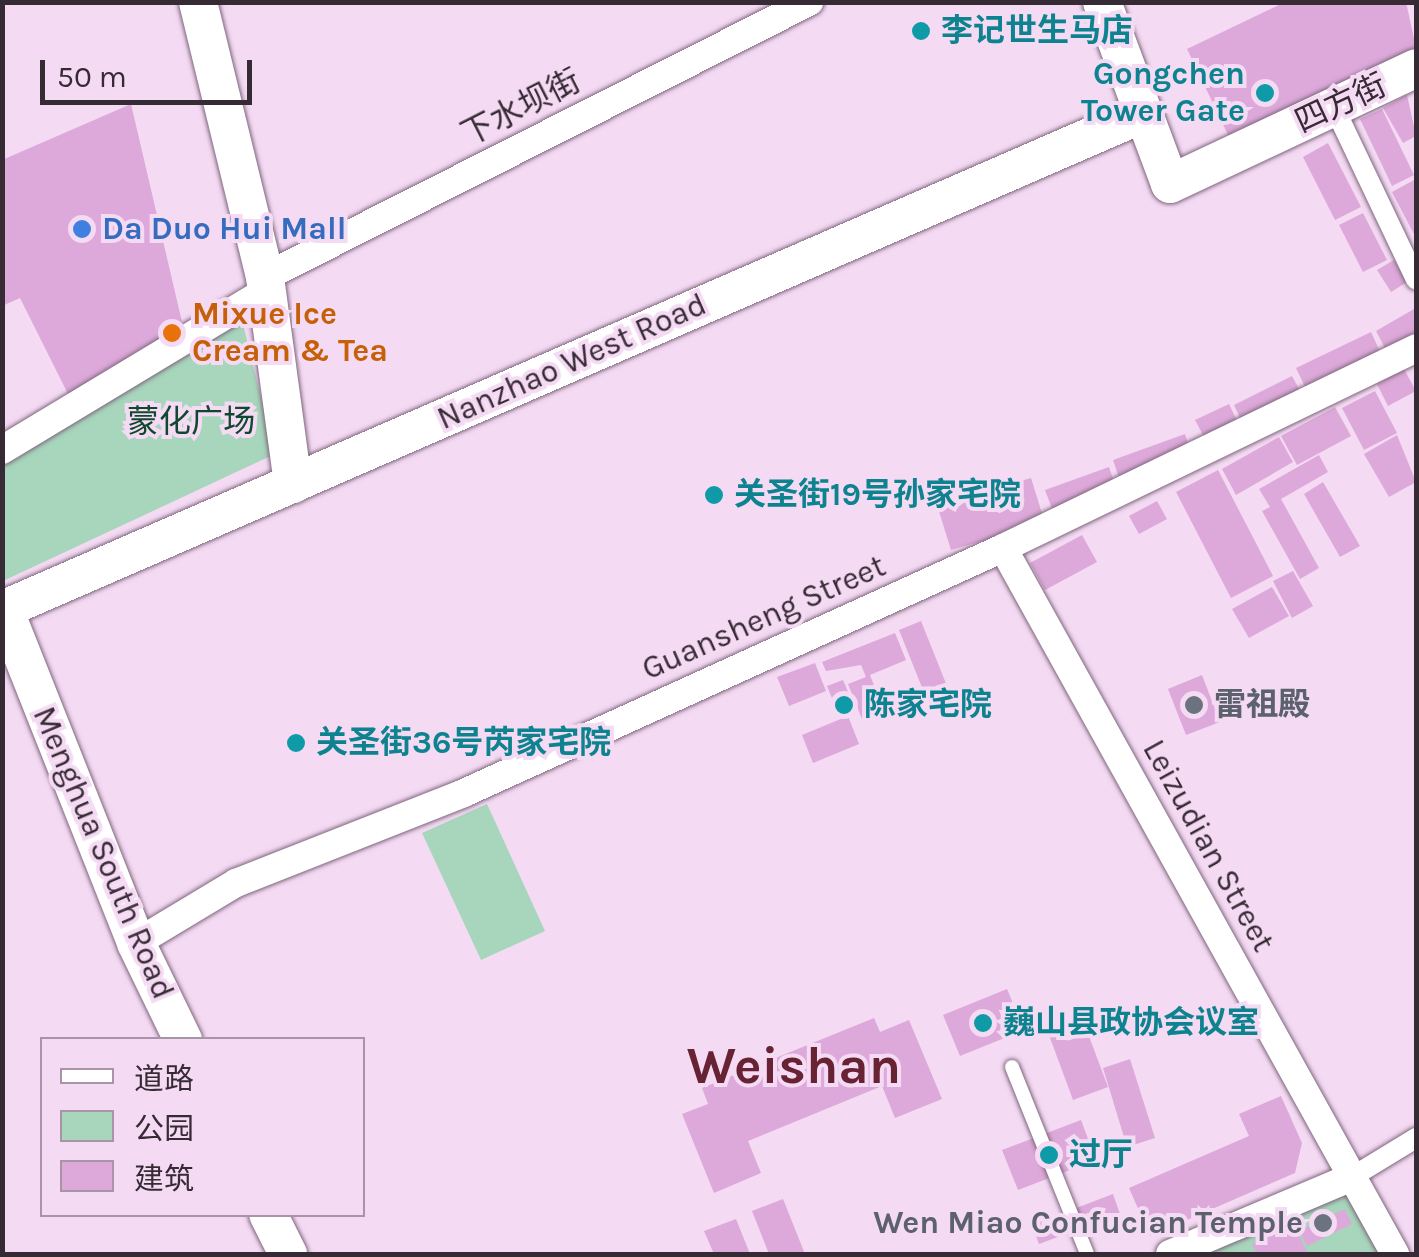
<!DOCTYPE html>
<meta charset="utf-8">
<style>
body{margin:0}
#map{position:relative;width:1419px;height:1257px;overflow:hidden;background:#f5daf3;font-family:Karla,"Noto Sans SC",sans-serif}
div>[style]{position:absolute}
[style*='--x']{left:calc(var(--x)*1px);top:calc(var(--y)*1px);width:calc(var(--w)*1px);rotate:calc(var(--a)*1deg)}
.green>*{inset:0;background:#a7d6bc}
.building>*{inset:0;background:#dda9da}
.roads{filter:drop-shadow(0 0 2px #7e667d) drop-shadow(0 0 2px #7e667d)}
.service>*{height:14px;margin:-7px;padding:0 7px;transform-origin:7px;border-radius:7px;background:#fff}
.pedestrian>*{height:20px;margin:-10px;padding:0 10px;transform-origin:10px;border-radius:10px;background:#fff}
.minor>*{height:28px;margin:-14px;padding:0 14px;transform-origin:14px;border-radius:14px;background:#fff}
.secondary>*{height:38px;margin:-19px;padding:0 19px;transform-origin:19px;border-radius:19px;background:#fff}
.dots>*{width:28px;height:28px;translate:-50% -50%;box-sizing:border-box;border:5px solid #f5daf3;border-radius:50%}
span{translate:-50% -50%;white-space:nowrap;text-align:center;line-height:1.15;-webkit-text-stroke:8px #f5daf3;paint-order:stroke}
.culture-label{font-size:32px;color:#0d838f;font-weight:700}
.left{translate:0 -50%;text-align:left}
.right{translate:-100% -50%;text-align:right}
.street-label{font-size:32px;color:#362b35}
.shop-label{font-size:32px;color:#366cbe;font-weight:700}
.food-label{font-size:32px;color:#c56008;font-weight:700}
.park-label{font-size:32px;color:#10482f}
.worship-label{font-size:32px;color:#5b616d;font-weight:700}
.town-label{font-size:52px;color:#672234;font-weight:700}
.frame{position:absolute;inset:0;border:5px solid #362b35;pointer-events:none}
.legend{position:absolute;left:40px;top:1037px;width:325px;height:180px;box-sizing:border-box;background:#f5daf3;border:2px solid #a994a7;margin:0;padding:12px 18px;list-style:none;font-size:30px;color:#362b35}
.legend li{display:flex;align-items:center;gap:20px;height:50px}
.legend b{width:50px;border:2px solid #a994a7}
.scale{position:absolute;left:40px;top:60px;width:212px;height:45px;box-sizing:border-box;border:5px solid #362b35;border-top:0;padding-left:12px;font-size:30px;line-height:35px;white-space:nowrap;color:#362b35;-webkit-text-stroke:8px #f5daf3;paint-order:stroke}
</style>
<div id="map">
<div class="green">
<div style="clip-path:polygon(241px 316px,275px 454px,3px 581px,3px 459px)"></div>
<div style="clip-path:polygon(487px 804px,545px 931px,481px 960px,422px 833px)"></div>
<div style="clip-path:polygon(1348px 1186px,1386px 1254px,1193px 1254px)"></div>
</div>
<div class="building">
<div style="clip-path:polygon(1285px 2px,1406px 2px,1416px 48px,1229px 137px,1187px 49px)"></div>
<div style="clip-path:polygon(1407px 95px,1416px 136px,1403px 143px,1383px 108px)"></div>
<div style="clip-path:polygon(131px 104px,186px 339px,71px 400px,20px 298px,2px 306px,2px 160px)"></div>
<div style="clip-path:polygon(1382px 109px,1414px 175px,1392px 186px,1360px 119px)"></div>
<div style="clip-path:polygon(1328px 143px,1361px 207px,1335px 220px,1303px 157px)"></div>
<div style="clip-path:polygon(1416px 179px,1416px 238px,1392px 192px)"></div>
<div style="clip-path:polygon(1363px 213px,1387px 260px,1363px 272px,1339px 225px)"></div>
<div style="clip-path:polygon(1394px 260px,1407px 282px,1391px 292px,1377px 270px)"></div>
<div style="clip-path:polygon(1414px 309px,1416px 335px,1387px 352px,1376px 331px)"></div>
<div style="clip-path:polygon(1371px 332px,1383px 358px,1308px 393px,1296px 368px)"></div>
<div style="clip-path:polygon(1404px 369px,1416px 391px,1388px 406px,1377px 384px)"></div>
<div style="clip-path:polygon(1292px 376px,1304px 398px,1245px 428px,1234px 405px)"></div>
<div style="clip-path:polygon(1375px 391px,1397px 433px,1364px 450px,1342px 408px)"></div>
<div style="clip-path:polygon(1229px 404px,1238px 423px,1205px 439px,1195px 420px)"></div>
<div style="clip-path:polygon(1335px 407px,1351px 436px,1297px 465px,1281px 436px)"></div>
<div style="clip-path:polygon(1185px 434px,1192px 456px,1120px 481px,1113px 460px)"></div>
<div style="clip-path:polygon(1397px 435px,1416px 482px,1389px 497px,1364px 454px)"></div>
<div style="clip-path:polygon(1279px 437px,1293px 462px,1236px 495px,1222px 469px)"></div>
<div style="clip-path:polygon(1319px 455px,1328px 472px,1281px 499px,1319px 568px,1300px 579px,1262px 511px,1270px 507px,1259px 489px)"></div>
<div style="clip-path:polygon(1109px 467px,1117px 491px,1054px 514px,1045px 490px)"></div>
<div style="clip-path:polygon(1218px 470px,1273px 576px,1231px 598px,1176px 492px)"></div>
<div style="clip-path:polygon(1031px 478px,1045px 523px,951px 550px,937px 505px)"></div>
<div style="clip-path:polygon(1323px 482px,1360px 546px,1340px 557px,1304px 494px)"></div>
<div style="clip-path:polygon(1157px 501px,1167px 519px,1139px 534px,1129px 516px)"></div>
<div style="clip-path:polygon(1082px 535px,1097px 562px,1045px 590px,1030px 563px)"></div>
<div style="clip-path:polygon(1293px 571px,1313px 606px,1292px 618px,1273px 581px)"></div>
<div style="clip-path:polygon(1272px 587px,1289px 616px,1249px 638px,1232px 609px)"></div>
<div style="clip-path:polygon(921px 621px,947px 686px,925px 695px,899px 630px)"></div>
<div style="clip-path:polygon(895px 633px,906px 660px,870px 675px,884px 711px,862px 719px,848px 684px,866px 677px,861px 665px,826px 671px,822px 662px)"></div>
<div style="clip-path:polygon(815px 663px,826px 691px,789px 706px,777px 677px)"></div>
<div style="clip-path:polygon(1202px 675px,1220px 722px,1186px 735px,1168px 689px)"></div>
<div style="clip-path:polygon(843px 680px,856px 711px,840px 718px,827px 686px)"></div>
<div style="clip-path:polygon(848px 716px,859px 744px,813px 763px,802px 735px)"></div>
<div style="clip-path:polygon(1007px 989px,1024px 1030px,960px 1056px,943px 1015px)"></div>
<div style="clip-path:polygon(874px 1018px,880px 1032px,909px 1020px,942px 1099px,895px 1118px,882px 1086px,748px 1141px,761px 1173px,714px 1193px,682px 1114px,708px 1104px,702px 1088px)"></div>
<div style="clip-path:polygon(1084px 1023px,1108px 1087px,1073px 1100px,1049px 1035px)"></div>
<div style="clip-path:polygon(1130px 1059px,1155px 1138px,1127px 1147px,1103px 1068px)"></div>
<div style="clip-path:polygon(1281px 1096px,1302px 1143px,1295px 1173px,1150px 1236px,1129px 1188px,1249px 1136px,1239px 1114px)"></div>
<div style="clip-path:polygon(1081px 1120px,1096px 1160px,1018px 1190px,1002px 1150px)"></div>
<div style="clip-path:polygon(1113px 1194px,1120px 1214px,1039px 1244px,1032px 1225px)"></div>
<div style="clip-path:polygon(783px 1199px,805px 1254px,769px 1254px,752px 1211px)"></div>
<div style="clip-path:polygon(1345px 1209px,1352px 1224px,1307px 1246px,1299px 1231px)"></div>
<div style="clip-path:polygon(736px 1219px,750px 1254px,714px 1254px,704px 1231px)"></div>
<div style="clip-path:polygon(1294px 1224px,1308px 1254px,1257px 1254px,1252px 1244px)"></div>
</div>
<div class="roads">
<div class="service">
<div style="--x:1012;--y:1067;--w:201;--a:68.1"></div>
</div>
<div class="pedestrian">
<div style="--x:1334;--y:107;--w:191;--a:64.6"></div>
<div style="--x:1352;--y:1177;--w:75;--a:-31.4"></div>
</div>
<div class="minor">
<div style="--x:265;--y:277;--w:610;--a:-26.82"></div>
<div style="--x:2;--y:450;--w:310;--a:-31.1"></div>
<div style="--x:1003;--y:548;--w:808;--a:60.96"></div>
<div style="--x:136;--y:943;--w:117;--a:-31"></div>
<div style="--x:236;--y:883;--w:245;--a:-21.5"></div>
<div style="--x:464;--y:793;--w:592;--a:-24.44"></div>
<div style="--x:1003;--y:548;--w:459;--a:-25.8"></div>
<div style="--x:1170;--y:1254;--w:198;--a:-22.9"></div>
</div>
<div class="secondary">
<div style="--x:198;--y:2;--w:283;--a:76.3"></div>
<div style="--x:265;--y:277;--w:209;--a:82.3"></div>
<div style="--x:1102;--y:2;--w:194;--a:69.5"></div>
<div style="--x:1170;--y:184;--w:272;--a:-25.2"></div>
<div style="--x:4;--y:609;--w:359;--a:68.4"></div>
<div style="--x:136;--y:943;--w:108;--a:64.1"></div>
<div style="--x:2;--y:610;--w:1243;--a:-23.51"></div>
<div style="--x:268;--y:1214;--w:45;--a:63.4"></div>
</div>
</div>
<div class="dots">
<div style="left:921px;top:31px;background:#0f9aa8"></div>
<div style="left:1265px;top:93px;background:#0f9aa8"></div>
<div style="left:82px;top:229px;background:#3f7fe0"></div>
<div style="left:172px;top:333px;background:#e8710a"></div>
<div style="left:714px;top:495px;background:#0f9aa8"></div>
<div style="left:844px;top:705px;background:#0f9aa8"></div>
<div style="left:1194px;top:705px;background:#6b7280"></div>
<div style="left:296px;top:743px;background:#0f9aa8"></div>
<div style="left:983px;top:1023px;background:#0f9aa8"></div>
<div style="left:1049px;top:1155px;background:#0f9aa8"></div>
<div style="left:1323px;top:1223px;background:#6b7280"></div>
</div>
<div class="culture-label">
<span class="left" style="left:941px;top:31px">李记世生马店</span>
<span class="right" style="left:1245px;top:93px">Gongchen<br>Tower Gate</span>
<span class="left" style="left:734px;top:495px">关圣街19号孙家宅院</span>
<span class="left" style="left:864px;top:705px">陈家宅院</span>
<span class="left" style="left:316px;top:743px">关圣街36号芮家宅院</span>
<span class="left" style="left:1003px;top:1023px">巍山县政协会议室</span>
<span class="left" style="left:1069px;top:1155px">过厅</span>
</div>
<div class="street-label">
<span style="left:1341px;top:104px;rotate:-25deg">四方街</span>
<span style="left:521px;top:108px;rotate:-27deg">下水坝街</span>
<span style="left:572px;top:362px;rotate:-24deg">Nanzhao West Road</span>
<span style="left:764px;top:618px;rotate:-24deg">Guansheng Street</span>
<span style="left:1208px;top:846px;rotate:61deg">Leizudian Street</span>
<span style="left:103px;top:853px;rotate:67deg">Menghua South Road</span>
</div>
<div class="shop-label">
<span class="left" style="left:102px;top:229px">Da Duo Hui Mall</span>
</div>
<div class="food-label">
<span class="left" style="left:192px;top:333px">Mixue Ice<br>Cream &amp; Tea</span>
</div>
<div class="park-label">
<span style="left:191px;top:422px">蒙化广场</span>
</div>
<div class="worship-label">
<span class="left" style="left:1214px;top:705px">雷祖殿</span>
<span class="right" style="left:1303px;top:1223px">Wen Miao Confucian Temple</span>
</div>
<div class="town-label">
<span style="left:794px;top:1066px">Weishan</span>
</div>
<div class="frame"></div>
<ul class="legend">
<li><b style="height:12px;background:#fff"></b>道路</li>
<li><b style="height:28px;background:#a7d6bc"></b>公园</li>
<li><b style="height:28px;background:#dda9da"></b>建筑</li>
</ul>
<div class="scale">50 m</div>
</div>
